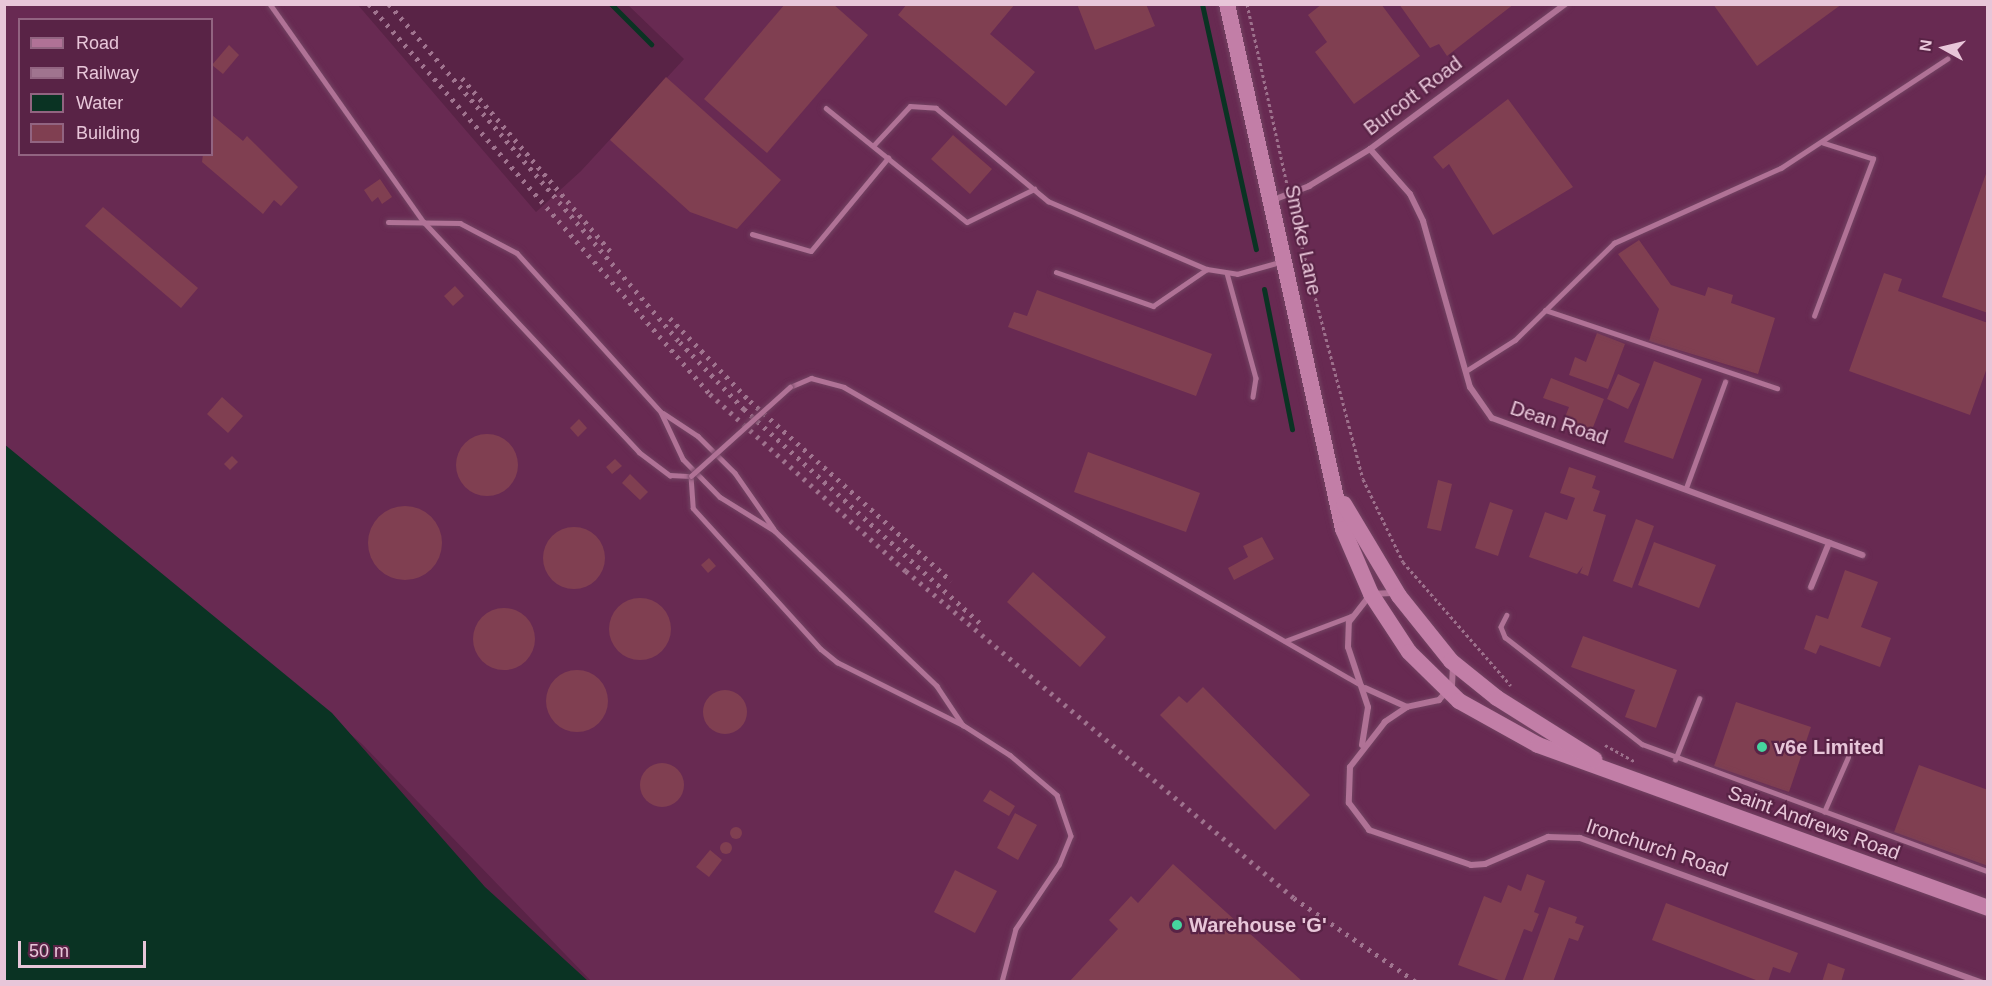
<!DOCTYPE html>
<style>
body{margin:0}
#map{position:relative;width:1992px;height:986px;overflow:hidden;background:#592346;font-family:Arial,sans-serif}
div>[style]{position:absolute}
[style*='--x']{left:calc(var(--x)*1px);top:calc(var(--y)*1px);width:calc(var(--w)*1px);rotate:calc(var(--a)*1deg)}
.built>*{inset:0;background:#682a52}
.water>*{inset:0;background:#0a3323}
.stream>*{height:5px;margin:-2.5px;padding:0 2.5px;transform-origin:2.5px;border-radius:2.5px;background:#0a3323}
.building>*{inset:0;background:#803f51}
.round{border-radius:50%}
.path>*{height:3px;margin-top:-1.5px;transform-origin:0;background:repeating-linear-gradient(90deg,#9d718c 0 3px,transparent 0 6px)}
.roads{filter:drop-shadow(0 0 2px #734463) drop-shadow(0 0 2px #734463)}
.service>*{height:4.5px;margin:-2.25px;padding:0 2.25px;transform-origin:2.25px;border-radius:2.25px;background:#b07296}
.minor>*{height:6px;margin:-3px;padding:0 3px;transform-origin:3px;border-radius:3px;background:#b07296}
.trunk>*{height:16px;margin:-8px;padding:0 8px;transform-origin:8px;border-radius:8px;background:#c27ea7}
.rail>*{height:4.5px;margin-top:-2.25px;transform-origin:0;background:repeating-linear-gradient(90deg,#a0748f 0 3px,transparent 0 9px)}
.bridges{filter:drop-shadow(0 0 2px #734463) drop-shadow(0 0 2px #734463)}
.service-bridge>*{height:4.5px;margin:-2.25px;padding:0 2.25px;transform-origin:2.25px;border-radius:2.25px;background:#b07296}
.dots>*{width:16px;height:16px;translate:-50% -50%;box-sizing:border-box;border:3px solid #592346;border-radius:50%}
span{translate:-50% -50%;white-space:nowrap;text-align:center;line-height:1.15;-webkit-text-stroke:4.5px #592346;paint-order:stroke}
.street-label{font-size:20px;color:#e8c6d9}
.poi-label{font-size:20px;color:#e8c6d9;font-weight:700}
.left{translate:0 -50%;text-align:left}
.frame{position:absolute;inset:0;border:6px solid #e8c6d9;pointer-events:none}
.legend{position:absolute;left:18px;top:18px;width:195px;height:138px;box-sizing:border-box;background:#592346;border:2px solid #926481;margin:0;padding:8px 10px;list-style:none;font-size:18px;color:#e8c6d9}
.legend li{display:flex;align-items:center;gap:12px;height:30px}
.legend b{width:30px;border:2px solid #926481}
.north{position:absolute;left:1914px;top:18px;width:60px;height:60px;-webkit-text-stroke:4px #592346;paint-order:stroke;rotate:278deg;font-size:16px;font-weight:700;line-height:24px;text-align:center;color:#e8c6d9}
.north::after{content:'';display:block;margin:auto;width:21px;height:27px;background:#e8c6d9;clip-path:polygon(50% 0,100% 100%,50% 72%,0 100%)}
.scale{position:absolute;left:18px;top:941px;width:128px;height:27px;box-sizing:border-box;border:3px solid #e8c6d9;border-top:0;padding-left:8px;font-size:18px;line-height:21px;white-space:nowrap;color:#e8c6d9;-webkit-text-stroke:4px #592346;paint-order:stroke}
</style>
<div id="map">
<div class="built">
<div style="clip-path:polygon(evenodd,4px 5px,358px 5px,536px 212px,581px 171px,684px 59px,628px 5px,1987px 5px,1987px 981px,591px 981px,362px 744px,5px 445px,4px 5px,20px 20px,212px 20px,212px 154px,20px 154px,20px 20px)"></div>
</div>
<div class="water">
<div style="clip-path:polygon(4px 444px,332px 713px,485px 887px,588px 981px,5px 981px)"></div>
</div>
<div class="stream">
<div style="--x:611;--y:4;--w:57;--a:45"></div>
<div style="--x:1202;--y:4;--w:251;--a:77.6"></div>
<div style="--x:1264;--y:289;--w:143;--a:78.7"></div>
</div>
<div class="building">
<div style="clip-path:polygon(785px 4px,833px 4px,868px 35px,767px 153px,704px 99px)"></div>
<div style="clip-path:polygon(907px 4px,1015px 4px,990px 34px,1035px 72px,1006px 106px,898px 15px)"></div>
<div style="clip-path:polygon(1077px 4px,1146px 4px,1155px 26px,1095px 50px)"></div>
<div style="clip-path:polygon(1322px 4px,1381px 4px,1420px 56px,1354px 104px,1315px 52px,1327px 42px,1308px 15px)"></div>
<div style="clip-path:polygon(1399px 4px,1514px 4px,1447px 56px,1439px 44px,1430px 48px)"></div>
<div style="clip-path:polygon(1713px 4px,1842px 4px,1757px 66px)"></div>
<div style="clip-path:polygon(229px 45px,239px 55px,223px 74px,212px 65px)"></div>
<div style="clip-path:polygon(666px 77px,781px 180px,737px 229px,690px 212px,610px 140px)"></div>
<div style="clip-path:polygon(1508px 99px,1573px 187px,1493px 235px,1449px 164px,1443px 169px,1433px 157px)"></div>
<div style="clip-path:polygon(212px 115px,243px 141px,247px 136px,298px 187px,281px 206px,274px 200px,263px 214px,202px 162px,203px 154px,212px 154px)"></div>
<div style="clip-path:polygon(953px 135px,992px 169px,970px 194px,931px 159px)"></div>
<div style="clip-path:polygon(1987px 171px,1988px 171px,1988px 313px,1942px 297px)"></div>
<div style="clip-path:polygon(380px 179px,392px 197px,382px 204px,378px 197px,372px 202px,364px 190px)"></div>
<div style="clip-path:polygon(103px 207px,198px 288px,181px 308px,85px 226px)"></div>
<div style="clip-path:polygon(1639px 240px,1671px 285px,1705px 296px,1708px 287px,1733px 295px,1731px 303px,1775px 318px,1758px 374px,1649px 341px,1659px 309px,1618px 254px)"></div>
<div style="clip-path:polygon(1884px 273px,1902px 279px,1898px 291px,1988px 323px,1988px 365px,1970px 415px,1849px 371px)"></div>
<div style="clip-path:polygon(455px 286px,464px 296px,453px 306px,444px 296px)"></div>
<div style="clip-path:polygon(1037px 290px,1212px 354px,1196px 396px,1008px 327px,1014px 312px,1027px 316px)"></div>
<div style="clip-path:polygon(1597px 333px,1625px 344px,1608px 389px,1569px 375px,1575px 357px,1586px 362px)"></div>
<div style="clip-path:polygon(1654px 361px,1702px 379px,1673px 459px,1624px 442px)"></div>
<div style="clip-path:polygon(1618px 374px,1640px 384px,1628px 409px,1607px 399px)"></div>
<div style="clip-path:polygon(1551px 378px,1604px 399px,1590px 435px,1562px 425px,1569px 407px,1543px 398px)"></div>
<div style="clip-path:polygon(222px 397px,243px 416px,228px 433px,207px 414px)"></div>
<div style="clip-path:polygon(579px 419px,587px 428px,578px 437px,570px 428px)"></div>
<div class="round" style="left:456px;top:434px;width:62px;height:62px"></div>
<div style="clip-path:polygon(1088px 452px,1200px 493px,1186px 532px,1074px 492px)"></div>
<div style="clip-path:polygon(232px 456px,238px 462px,230px 470px,224px 464px)"></div>
<div style="clip-path:polygon(615px 459px,622px 466px,612px 474px,606px 467px)"></div>
<div style="clip-path:polygon(1569px 467px,1596px 476px,1592px 488px,1600px 491px,1593px 511px,1606px 515px,1588px 576px,1580px 573px,1583px 566px,1577px 574px,1529px 557px,1545px 512px,1567px 520px,1575px 498px,1560px 493px)"></div>
<div style="clip-path:polygon(630px 474px,648px 492px,640px 500px,622px 483px)"></div>
<div style="clip-path:polygon(1438px 480px,1452px 484px,1441px 531px,1427px 528px)"></div>
<div style="clip-path:polygon(1490px 502px,1513px 510px,1498px 556px,1475px 548px)"></div>
<div class="round" style="left:368px;top:506px;width:74px;height:74px"></div>
<div style="clip-path:polygon(1636px 519px,1654px 526px,1632px 588px,1613px 581px)"></div>
<div class="round" style="left:543px;top:527px;width:62px;height:62px"></div>
<div style="clip-path:polygon(1262px 537px,1274px 559px,1234px 580px,1228px 568px,1248px 557px,1243px 546px)"></div>
<div style="clip-path:polygon(1654px 542px,1716px 565px,1699px 608px,1638px 585px)"></div>
<div style="clip-path:polygon(709px 558px,716px 566px,708px 573px,701px 565px)"></div>
<div style="clip-path:polygon(1845px 570px,1878px 582px,1861px 627px,1891px 638px,1880px 667px,1820px 645px,1816px 654px,1804px 649px,1816px 615px,1828px 619px)"></div>
<div style="clip-path:polygon(1033px 572px,1106px 637px,1080px 667px,1007px 602px)"></div>
<div class="round" style="left:609px;top:598px;width:62px;height:62px"></div>
<div class="round" style="left:473px;top:608px;width:62px;height:62px"></div>
<div style="clip-path:polygon(1583px 636px,1677px 670px,1656px 728px,1625px 717px,1635px 690px,1571px 667px)"></div>
<div class="round" style="left:546px;top:670px;width:62px;height:62px"></div>
<div style="clip-path:polygon(1203px 687px,1310px 795px,1275px 830px,1160px 715px,1179px 696px,1187px 703px)"></div>
<div class="round" style="left:703px;top:690px;width:44px;height:44px"></div>
<div style="clip-path:polygon(1736px 702px,1811px 727px,1789px 792px,1714px 766px)"></div>
<div class="round" style="left:640px;top:763px;width:44px;height:44px"></div>
<div style="clip-path:polygon(1919px 765px,1988px 790px,1988px 866px,1894px 832px)"></div>
<div style="clip-path:polygon(990px 790px,1015px 806px,1009px 816px,983px 801px)"></div>
<div style="clip-path:polygon(1015px 813px,1037px 825px,1018px 860px,997px 848px)"></div>
<div class="round" style="left:730px;top:827px;width:12px;height:12px"></div>
<div class="round" style="left:720px;top:842px;width:12px;height:12px"></div>
<div style="clip-path:polygon(710px 850px,722px 860px,709px 877px,696px 867px)"></div>
<div style="clip-path:polygon(1173px 864px,1303px 982px,1069px 982px,1118px 929px,1109px 920px,1131px 896px,1138px 903px)"></div>
<div style="clip-path:polygon(955px 870px,997px 891px,975px 933px,934px 912px)"></div>
<div style="clip-path:polygon(1527px 874px,1545px 881px,1534px 912px,1539px 914px,1532px 932px,1524px 929px,1504px 982px,1458px 965px,1484px 896px,1501px 903px,1508px 885px,1521px 891px)"></div>
<div style="clip-path:polygon(1666px 903px,1798px 953px,1790px 973px,1773px 967px,1768px 982px,1761px 982px,1652px 940px)"></div>
<div style="clip-path:polygon(1549px 907px,1577px 917px,1575px 923px,1584px 926px,1578px 941px,1569px 938px,1553px 982px,1522px 982px)"></div>
<div style="clip-path:polygon(1828px 963px,1845px 969px,1841px 982px,1822px 982px)"></div>
</div>
<div class="path">
<div style="--x:1247;--y:4;--w:184;--a:77.5"></div>
<div style="--x:1291;--y:205;--w:283;--a:75.3"></div>
<div style="--x:1363;--y:479;--w:92;--a:64.3"></div>
<div style="--x:1403;--y:562;--w:164;--a:48.9"></div>
<div style="--x:1605;--y:745;--w:35;--a:29"></div>
</div>
<div class="roads">
<div class="service">
<div style="--x:270;--y:4;--w:267;--a:54.8"></div>
<div style="--x:424;--y:222;--w:315;--a:46.9"></div>
<div style="--x:639;--y:452;--w:39;--a:37"></div>
<div style="--x:670;--y:475;--w:21;--a:3"></div>
<div style="--x:691;--y:476;--w:32;--a:86"></div>
<div style="--x:693;--y:508;--w:190;--a:47.8"></div>
<div style="--x:821;--y:649;--w:21;--a:39"></div>
<div style="--x:837;--y:662;--w:141;--a:26.6"></div>
<div style="--x:963;--y:725;--w:56;--a:32.6"></div>
<div style="--x:1010;--y:755;--w:62;--a:40.4"></div>
<div style="--x:1057;--y:795;--w:43;--a:71.1"></div>
<div style="--x:1071;--y:836;--w:31;--a:112"></div>
<div style="--x:1059;--y:865;--w:77;--a:123.9"></div>
<div style="--x:1016;--y:929;--w:55;--a:104.8"></div>
<div style="--x:826;--y:108;--w:181;--a:39"></div>
<div style="--x:967;--y:222;--w:75;--a:-26.2"></div>
<div style="--x:873;--y:146;--w:54;--a:-47.2"></div>
<div style="--x:910;--y:106;--w:26;--a:4"></div>
<div style="--x:936;--y:108;--w:146;--a:39.7"></div>
<div style="--x:1048;--y:201;--w:173;--a:23.2"></div>
<div style="--x:1207;--y:269;--w:30;--a:9"></div>
<div style="--x:1237;--y:274;--w:45;--a:-15.6"></div>
<div style="--x:388;--y:222;--w:72;--a:0.8"></div>
<div style="--x:460;--y:223;--w:64;--a:27.8"></div>
<div style="--x:517;--y:253;--w:215;--a:47.8"></div>
<div style="--x:661;--y:412;--w:52;--a:64.9"></div>
<div style="--x:683;--y:459;--w:53;--a:45.8"></div>
<div style="--x:720;--y:497;--w:65;--a:31.7"></div>
<div style="--x:775;--y:531;--w:224;--a:43.7"></div>
<div style="--x:937;--y:686;--w:47;--a:56.3"></div>
<div style="--x:752;--y:234;--w:61;--a:16.1"></div>
<div style="--x:811;--y:251;--w:121;--a:-50.4"></div>
<div style="--x:1056;--y:272;--w:103;--a:19.3"></div>
<div style="--x:1153;--y:306;--w:65;--a:-34.4"></div>
<div style="--x:1227;--y:273;--w:109;--a:74.6"></div>
<div style="--x:1256;--y:378;--w:19;--a:99"></div>
<div style="--x:1545;--y:310;--w:245;--a:18.6"></div>
<div style="--x:1814;--y:316;--w:168;--a:-69.4"></div>
<div style="--x:1873;--y:159;--w:52;--a:-162.3"></div>
<div style="--x:1466;--y:371;--w:58;--a:-32.3"></div>
<div style="--x:1515;--y:340;--w:139;--a:-44.4"></div>
<div style="--x:1614;--y:243;--w:183;--a:-24.2"></div>
<div style="--x:1781;--y:168;--w:199;--a:-33.3"></div>
<div style="--x:790;--y:387;--w:23;--a:-23"></div>
<div style="--x:811;--y:378;--w:34;--a:15"></div>
<div style="--x:844;--y:387;--w:597;--a:29.96"></div>
<div style="--x:663;--y:413;--w:42;--a:33.3"></div>
<div style="--x:698;--y:436;--w:52;--a:45"></div>
<div style="--x:735;--y:473;--w:68;--a:55.1"></div>
<div style="--x:1686;--y:488;--w:113;--a:-69.8"></div>
<div style="--x:1507;--y:615;--w:13;--a:117"></div>
<div style="--x:1501;--y:627;--w:11;--a:68"></div>
<div style="--x:1505;--y:637;--w:174;--a:38"></div>
<div style="--x:1642;--y:744;--w:369;--a:20.2"></div>
<div style="--x:1285;--y:641;--w:71;--a:-20.7"></div>
<div style="--x:1675;--y:760;--w:66;--a:-68.5"></div>
<div style="--x:1824;--y:812;--w:60;--a:-66.4"></div>
</div>
<div class="minor">
<div style="--x:1370;--y:149;--w:60;--a:48.4"></div>
<div style="--x:1410;--y:194;--w:30;--a:64"></div>
<div style="--x:1423;--y:221;--w:173;--a:74.2"></div>
<div style="--x:1470;--y:387;--w:38;--a:55"></div>
<div style="--x:1492;--y:418;--w:395;--a:20.3"></div>
<div style="--x:1273;--y:200;--w:39;--a:-21"></div>
<div style="--x:1309;--y:186;--w:71;--a:-31.2"></div>
<div style="--x:1370;--y:149;--w:243;--a:-36.6"></div>
<div style="--x:1811;--y:587;--w:48;--a:-67.8"></div>
<div style="--x:1453;--y:666;--w:19;--a:93"></div>
<div style="--x:1452;--y:685;--w:20;--a:131"></div>
<div style="--x:1439;--y:700;--w:33;--a:168"></div>
<div style="--x:1407;--y:707;--w:27;--a:146"></div>
<div style="--x:1385;--y:722;--w:57;--a:127.9"></div>
<div style="--x:1350;--y:767;--w:36;--a:92"></div>
<div style="--x:1349;--y:803;--w:34;--a:53"></div>
<div style="--x:1369;--y:830;--w:108;--a:18.9"></div>
<div style="--x:1471;--y:865;--w:14;--a:-4"></div>
<div style="--x:1485;--y:864;--w:69;--a:-23.2"></div>
<div style="--x:1548;--y:837;--w:32;--a:2"></div>
<div style="--x:1580;--y:838;--w:426;--a:19.8"></div>
<div style="--x:1365;--y:688;--w:46;--a:24.3"></div>
<div style="--x:1362;--y:745;--w:38;--a:-81"></div>
<div style="--x:1368;--y:707;--w:63;--a:-108.4"></div>
<div style="--x:1348;--y:647;--w:25;--a:-88"></div>
<div style="--x:1349;--y:622;--w:36;--a:-52"></div>
<div style="--x:1371;--y:594;--w:21;--a:-3"></div>
</div>
<div class="trunk">
<div style="--x:1227;--y:4;--w:538;--a:77.54"></div>
<div style="--x:1343;--y:529;--w:71;--a:66.7"></div>
<div style="--x:1371;--y:594;--w:69;--a:56.8"></div>
<div style="--x:1409;--y:652;--w:70;--a:44.4"></div>
<div style="--x:1459;--y:701;--w:90;--a:29.1"></div>
<div style="--x:1538;--y:745;--w:479;--a:19.9"></div>
<div style="--x:1344;--y:504;--w:107;--a:59.1"></div>
<div style="--x:1399;--y:596;--w:83;--a:51.3"></div>
<div style="--x:1451;--y:661;--w:59;--a:38.8"></div>
<div style="--x:1497;--y:698;--w:115;--a:32.2"></div>
</div>
</div>
<div class="rail">
<div style="--x:369;--y:4;--w:518;--a:48.83"></div>
<div style="--x:710;--y:394;--w:264;--a:42.1"></div>
<div style="--x:906;--y:571;--w:507;--a:40.12"></div>
<div style="--x:1294;--y:898;--w:148;--a:34.5"></div>
<div style="--x:389;--y:4;--w:446;--a:49.3"></div>
<div style="--x:680;--y:342;--w:93;--a:46.3"></div>
<div style="--x:744;--y:409;--w:320;--a:42.2"></div>
<div style="--x:462;--y:78;--w:230;--a:49.4"></div>
<div style="--x:670;--y:318;--w:115;--a:46.1"></div>
<div style="--x:750;--y:401;--w:270;--a:41.8"></div>
</div>
<div class="bridges">
<div class="service-bridge">
<div style="--x:691;--y:476;--w:133;--a:-42"></div>
</div>
</div>
<div class="dots">
<div style="left:1762px;top:747px;background:#46d49e"></div>
<div style="left:1177px;top:925px;background:#46d49e"></div>
</div>
<div class="street-label">
<span style="left:1413px;top:96px;rotate:-37deg">Burcott Road</span>
<span style="left:1303px;top:240px;rotate:78deg">Smoke Lane</span>
<span style="left:1559px;top:423px;rotate:18deg">Dean Road</span>
<span style="left:1814px;top:823px;rotate:20deg">Saint Andrews Road</span>
<span style="left:1657px;top:848px;rotate:18deg">Ironchurch Road</span>
</div>
<div class="poi-label">
<span class="left" style="left:1774px;top:747px">v6e Limited</span>
<span class="left" style="left:1189px;top:925px">Warehouse 'G'</span>
</div>
<div class="frame"></div>
<ul class="legend">
<li><b style="height:8px;background:#b07296"></b>Road</li>
<li><b style="height:8px;background:#a0748f"></b>Railway</li>
<li><b style="height:16px;background:#0a3323"></b>Water</li>
<li><b style="height:16px;background:#803f51"></b>Building</li>
</ul>
<div class="north">N</div>
<div class="scale">50 m</div>
</div>
